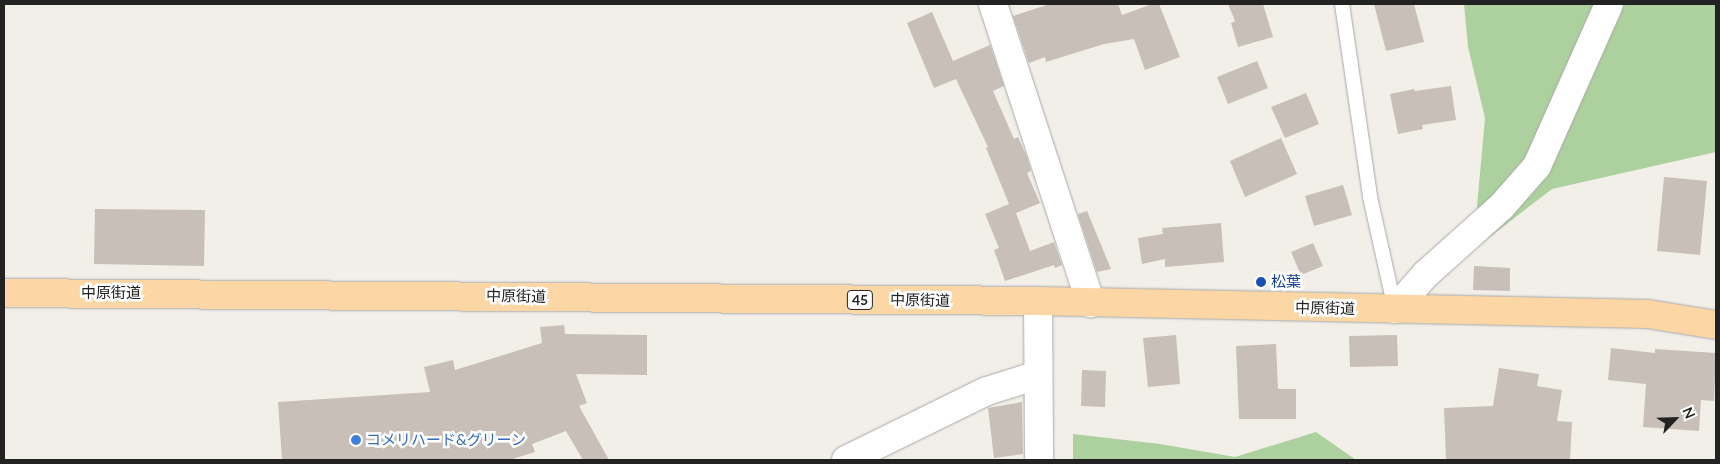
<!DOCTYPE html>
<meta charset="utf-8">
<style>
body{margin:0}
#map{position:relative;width:1720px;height:464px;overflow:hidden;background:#f2efe9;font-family:Lato,"Noto Sans JP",sans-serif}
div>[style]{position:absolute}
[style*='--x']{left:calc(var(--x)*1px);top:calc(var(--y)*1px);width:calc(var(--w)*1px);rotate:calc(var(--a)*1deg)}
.forest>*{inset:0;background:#add19e}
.building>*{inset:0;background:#c7bfb8}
.roads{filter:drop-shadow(0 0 1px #a9a9a9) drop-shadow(0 0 1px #a9a9a9)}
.service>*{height:14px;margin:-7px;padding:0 7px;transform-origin:7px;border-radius:7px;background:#fff}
.minor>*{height:28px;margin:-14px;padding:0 14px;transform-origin:14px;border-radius:14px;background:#fff}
.primary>*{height:28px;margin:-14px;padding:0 14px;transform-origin:14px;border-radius:14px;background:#fcd6a4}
.dots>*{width:14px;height:14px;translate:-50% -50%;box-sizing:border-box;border:2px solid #fff;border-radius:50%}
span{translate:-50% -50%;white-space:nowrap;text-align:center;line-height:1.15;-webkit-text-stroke:5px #fff;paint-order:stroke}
.shield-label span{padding:1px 4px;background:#fff;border:1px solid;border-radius:4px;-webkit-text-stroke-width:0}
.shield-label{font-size:14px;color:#222;font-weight:700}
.transit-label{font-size:15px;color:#164399}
.left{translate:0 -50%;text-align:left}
.street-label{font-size:15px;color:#222}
.shop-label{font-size:15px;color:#366cbe}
.frame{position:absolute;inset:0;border:5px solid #222;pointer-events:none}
.north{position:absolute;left:1650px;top:394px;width:50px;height:50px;-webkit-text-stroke:4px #fff;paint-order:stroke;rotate:66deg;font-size:14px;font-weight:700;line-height:20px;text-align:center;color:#222}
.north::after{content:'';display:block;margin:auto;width:18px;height:22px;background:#222;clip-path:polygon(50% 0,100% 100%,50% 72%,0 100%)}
</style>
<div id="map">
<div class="forest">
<div style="clip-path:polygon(1464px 4px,1716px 4px,1716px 152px,1552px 189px,1473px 250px,1485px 118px,1468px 47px)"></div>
<div style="clip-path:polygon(1316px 432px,1356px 460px,1073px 460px,1073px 434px,1160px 444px,1235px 457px)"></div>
</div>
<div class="building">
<div style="clip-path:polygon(1050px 4px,1118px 4px,1122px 15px,1152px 4px,1159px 4px,1180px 57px,1145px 70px,1134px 39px,1104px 44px,1046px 62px,1045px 57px,1029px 63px,1013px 16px)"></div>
<div style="clip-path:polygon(1228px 4px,1263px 4px,1273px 37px,1238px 47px,1231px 23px,1235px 21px)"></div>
<div style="clip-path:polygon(1374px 4px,1414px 4px,1424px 42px,1386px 51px)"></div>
<div style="clip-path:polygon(932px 12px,953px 61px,990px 45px,1004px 86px,993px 91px,1014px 139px,1018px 137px,1027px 157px,1031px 171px,1027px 173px,1040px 203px,1016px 213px,1030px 251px,1054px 242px,1062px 265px,1055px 268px,1054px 265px,1005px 281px,994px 250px,999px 248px,985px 214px,1009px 204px,986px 148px,988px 147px,956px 79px,934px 88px,907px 23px)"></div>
<div style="clip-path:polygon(1257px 61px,1268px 88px,1228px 104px,1217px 77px)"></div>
<div style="clip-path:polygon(1451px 86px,1456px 120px,1422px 125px,1423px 129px,1398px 134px,1390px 94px,1414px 89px,1415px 91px)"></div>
<div style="clip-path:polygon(1306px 93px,1319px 124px,1285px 138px,1271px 107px)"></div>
<div style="clip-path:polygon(1281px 138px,1297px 174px,1245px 197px,1230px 161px)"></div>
<div style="clip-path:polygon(1664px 177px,1707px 181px,1700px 255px,1657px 251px)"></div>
<div style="clip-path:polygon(1343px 185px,1352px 215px,1314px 226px,1305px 196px)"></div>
<div style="clip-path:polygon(95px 209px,205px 210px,204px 266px,94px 264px)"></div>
<div style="clip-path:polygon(1087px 211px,1111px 269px,1097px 272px,1078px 214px)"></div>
<div style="clip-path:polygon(1221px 223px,1224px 262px,1165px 267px,1165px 259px,1142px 264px,1138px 238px,1163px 234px,1162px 228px)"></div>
<div style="clip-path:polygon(1313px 243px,1323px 266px,1301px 275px,1291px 252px)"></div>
<div style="clip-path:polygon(1474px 266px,1510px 268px,1510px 291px,1473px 290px)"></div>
<div style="clip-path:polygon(564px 325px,565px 334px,647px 335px,647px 375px,576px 374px,587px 403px,579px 406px,609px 460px,583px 460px,566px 431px,532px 444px,535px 452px,509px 460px,282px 460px,278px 402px,430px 392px,424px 367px,453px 360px,455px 370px,542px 343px,540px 327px)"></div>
<div style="clip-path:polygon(1176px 335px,1180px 384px,1148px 387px,1143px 338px)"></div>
<div style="clip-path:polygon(1397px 335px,1398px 366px,1350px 367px,1349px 336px)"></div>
<div style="clip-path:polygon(1276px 344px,1278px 389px,1296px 389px,1296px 419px,1239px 419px,1236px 346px)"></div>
<div style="clip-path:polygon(1611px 348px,1655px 353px,1655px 349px,1716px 353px,1714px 401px,1701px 400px,1699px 431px,1643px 427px,1646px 384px,1608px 380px)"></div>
<div style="clip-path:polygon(1499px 368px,1539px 374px,1537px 386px,1562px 390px,1557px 421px,1572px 422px,1570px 460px,1446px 460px,1444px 408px,1493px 406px)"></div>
<div style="clip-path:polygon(1082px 370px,1106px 371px,1105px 407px,1081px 406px)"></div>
<div style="clip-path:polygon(1022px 402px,1023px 454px,994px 458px,988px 408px)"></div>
</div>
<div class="roads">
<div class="service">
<div style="--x:1342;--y:4;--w:195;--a:81.7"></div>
<div style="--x:1370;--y:197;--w:115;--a:77.4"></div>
</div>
<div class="minor">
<div style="--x:993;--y:4;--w:315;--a:71.9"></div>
<div style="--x:1038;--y:301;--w:159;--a:89.6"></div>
<div style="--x:1395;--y:309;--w:47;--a:-48.5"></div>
<div style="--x:1426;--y:274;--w:102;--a:-41.8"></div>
<div style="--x:1502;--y:206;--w:53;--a:-48.8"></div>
<div style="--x:1537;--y:166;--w:177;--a:-66"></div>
<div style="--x:846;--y:460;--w:157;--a:-26.1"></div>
<div style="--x:987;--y:391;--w:53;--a:-17.4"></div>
</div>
<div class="primary">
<div style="--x:4;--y:293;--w:1034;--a:0.44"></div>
<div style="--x:1038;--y:301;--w:610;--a:1.22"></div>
<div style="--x:1648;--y:314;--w:69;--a:9.2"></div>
</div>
</div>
<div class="dots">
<div style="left:1261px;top:282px;background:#1a4fb4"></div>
<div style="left:356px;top:440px;background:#3f7fe0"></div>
</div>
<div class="shield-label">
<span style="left:860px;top:300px">45</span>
</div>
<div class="transit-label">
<span class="left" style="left:1271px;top:282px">松葉</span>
</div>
<div class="street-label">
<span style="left:111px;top:293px">中原街道</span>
<span style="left:516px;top:296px;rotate:1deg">中原街道</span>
<span style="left:920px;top:300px;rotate:1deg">中原街道</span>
<span style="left:1325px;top:308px;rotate:1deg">中原街道</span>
</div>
<div class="shop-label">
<span class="left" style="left:366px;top:440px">コメリハード&amp;グリーン</span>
</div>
<div class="frame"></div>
<div class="north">N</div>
</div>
